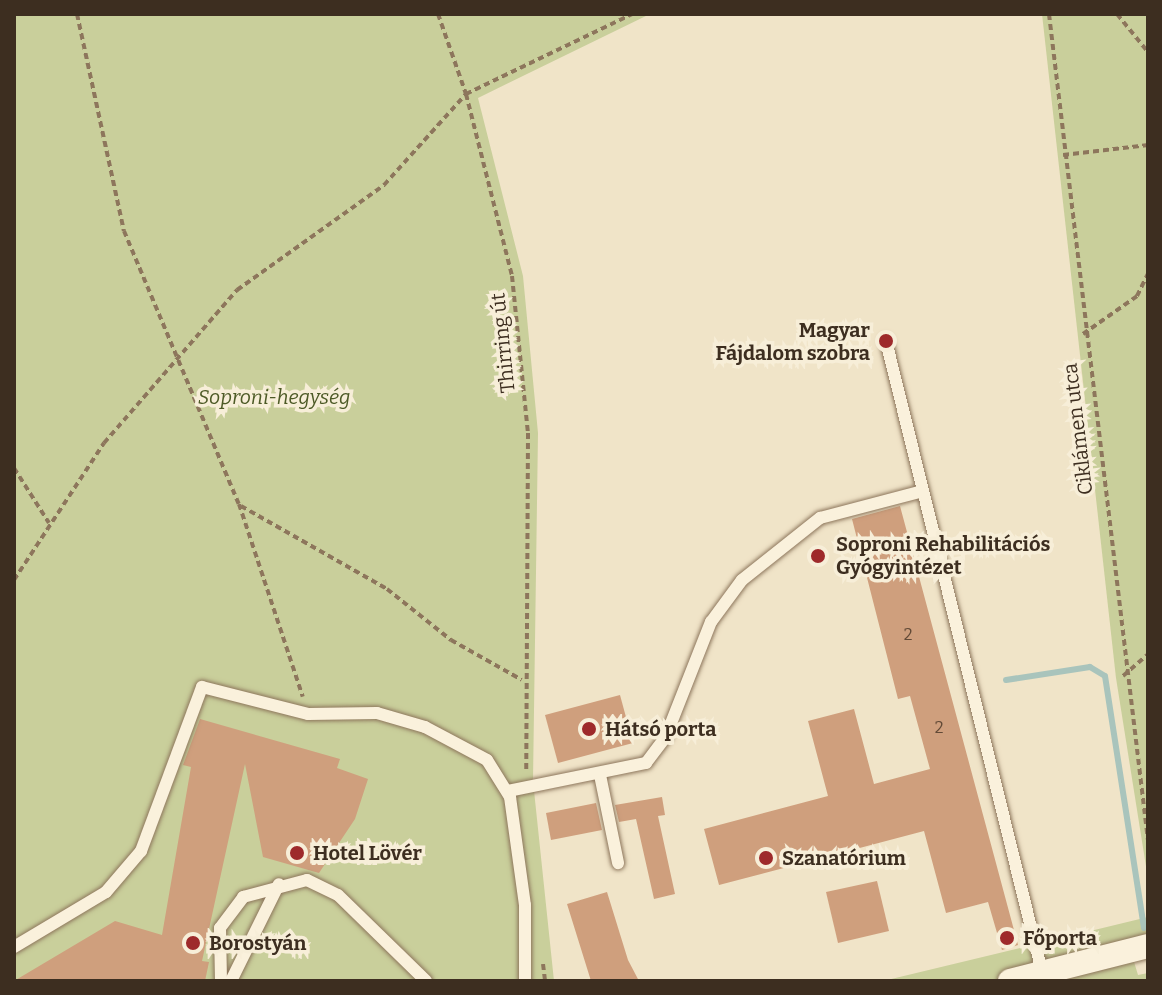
<!DOCTYPE html>
<meta charset="utf-8">
<style>
body{margin:0}
#map{position:relative;width:1162px;height:995px;overflow:hidden;background:#f0e4c8;font-family:Bitter,serif}
div>[style]{position:absolute}
[style*='--x']{left:calc(var(--x)*1px);top:calc(var(--y)*1px);width:calc(var(--w)*1px);rotate:calc(var(--a)*1deg)}
.green>*{inset:0;background:#c9cf9b}
.stream>*{height:6px;margin:-3px;padding:0 3px;transform-origin:3px;border-radius:3px;background:#a9c4bc}
.building>*{inset:0;background:#cf9f7d}
.path>*{height:4px;margin-top:-2px;transform-origin:0;background:repeating-linear-gradient(90deg,#8d765c 0 6px,transparent 0 10px)}
.roads{filter:drop-shadow(0 0 2px #8d765c) drop-shadow(0 0 2px #8d765c)}
.service>*{height:12px;margin:-6px;padding:0 6px;transform-origin:6px;border-radius:6px;background:#faf1dc}
.minor>*{height:24px;margin:-12px;padding:0 12px;transform-origin:12px;border-radius:12px;background:#faf1dc}
.dots>*{width:22px;height:22px;translate:-50% -50%;box-sizing:border-box;border:4px solid #f7eed8;border-radius:50%}
span{translate:-50% -50%;white-space:nowrap;text-align:center;line-height:1.15;-webkit-text-stroke:7px #f7eed8;paint-order:stroke}
.number-label{font-size:16px;color:#624a37}
.number-label span{-webkit-text-stroke-width:0}
.poi-label{font-size:20px;color:#3d2e20;font-weight:700}
.right{translate:-100% -50%;text-align:right}
.left{translate:0 -50%;text-align:left}
.street-label{font-size:20px;color:#3d2e20}
.park-label{font-size:20px;color:#4d5a26;font-style:italic}
.frame{position:absolute;inset:0;border:16px solid #3d2e20;pointer-events:none}
</style>
<div id="map">
<div class="green">
<div style="clip-path:polygon(14px 14px,650px 14px,478px 98px,523px 276px,538px 433px,533px 781px,554px 981px,14px 981px)"></div>
<div style="clip-path:polygon(1042px 14px,1148px 14px,1148px 879px,1116px 678px)"></div>
<div style="clip-path:polygon(1148px 917px,1148px 950px,1132px 955px,1138px 975px,1148px 973px,1148px 981px,883px 981px)"></div>
</div>
<div class="stream">
<div style="--x:1006;--y:680;--w:85;--a:-8.8"></div>
<div style="--x:1090;--y:667;--w:17;--a:31"></div>
<div style="--x:1105;--y:676;--w:255;--a:81.2"></div>
</div>
<div class="building">
<div style="clip-path:polygon(900px 506px,1018px 945px,1002px 950px,988px 902px,946px 913px,924px 831px,719px 885px,704px 829px,828px 796px,808px 721px,854px 709px,874px 784px,930px 769px,910px 696px,898px 699px,852px 519px)"></div>
<div style="clip-path:polygon(620px 695px,633px 743px,558px 763px,545px 715px)"></div>
<div style="clip-path:polygon(200px 719px,340px 759px,337px 768px,368px 779px,355px 819px,319px 873px,263px 857px,245px 764px,202px 961px,209px 962px,205px 981px,14px 981px,115px 921px,162px 935px,191px 767px,183px 765px)"></div>
<div style="clip-path:polygon(662px 797px,665px 815px,658px 816px,675px 894px,654px 899px,636px 819px,619px 822px,615px 805px)"></div>
<div style="clip-path:polygon(596px 803px,602px 830px,551px 840px,546px 813px)"></div>
<div style="clip-path:polygon(877px 881px,889px 931px,838px 943px,826px 892px)"></div>
<div style="clip-path:polygon(607px 892px,628px 960px,639px 981px,591px 981px,567px 904px)"></div>
</div>
<div class="path">
<div style="--x:77;--y:14;--w:222;--a:77.8"></div>
<div style="--x:124;--y:231;--w:296;--a:67.2"></div>
<div style="--x:239;--y:504;--w:203;--a:71.7"></div>
<div style="--x:438;--y:14;--w:85;--a:70.7"></div>
<div style="--x:466;--y:94;--w:188;--a:75.8"></div>
<div style="--x:512;--y:276;--w:158;--a:84.2"></div>
<div style="--x:528;--y:433;--w:339;--a:90.3"></div>
<div style="--x:1049;--y:14;--w:832;--a:83.17"></div>
<div style="--x:1117;--y:14;--w:49;--a:50.8"></div>
<div style="--x:1063;--y:155;--w:86;--a:-6.7"></div>
<div style="--x:1083;--y:334;--w:66;--a:-35.1"></div>
<div style="--x:1137;--y:296;--w:25;--a:-64"></div>
<div style="--x:14;--y:468;--w:65;--a:57.5"></div>
<div style="--x:241;--y:506;--w:168;--a:29.6"></div>
<div style="--x:387;--y:589;--w:82;--a:38.6"></div>
<div style="--x:451;--y:640;--w:81;--a:29.4"></div>
<div style="--x:14;--y:580;--w:164;--a:-56.7"></div>
<div style="--x:104;--y:443;--w:203;--a:-49"></div>
<div style="--x:237;--y:290;--w:181;--a:-35.5"></div>
<div style="--x:384;--y:185;--w:122;--a:-48"></div>
<div style="--x:466;--y:94;--w:184;--a:-25.7"></div>
<div style="--x:1123;--y:676;--w:33;--a:-41"></div>
<div style="--x:543;--y:964;--w:17;--a:83"></div>
</div>
<div class="roads">
<div class="service">
<div style="--x:886;--y:341;--w:650;--a:76.11"></div>
<div style="--x:600;--y:775;--w:90;--a:78.4"></div>
<div style="--x:508;--y:791;--w:141;--a:-11.5"></div>
<div style="--x:646;--y:763;--w:34;--a:-53"></div>
<div style="--x:666;--y:736;--w:123;--a:-68.5"></div>
<div style="--x:711;--y:622;--w:52;--a:-53.6"></div>
<div style="--x:742;--y:580;--w:100;--a:-38.5"></div>
<div style="--x:820;--y:518;--w:106;--a:-14.7"></div>
<div style="--x:14;--y:947;--w:107;--a:-30.9"></div>
<div style="--x:106;--y:892;--w:54;--a:-49.5"></div>
<div style="--x:141;--y:851;--w:175;--a:-69.6"></div>
<div style="--x:202;--y:687;--w:109;--a:14.3"></div>
<div style="--x:308;--y:714;--w:69;--a:-0.8"></div>
<div style="--x:377;--y:713;--w:50;--a:16.3"></div>
<div style="--x:425;--y:727;--w:70;--a:28"></div>
<div style="--x:487;--y:760;--w:44;--a:58.1"></div>
<div style="--x:510;--y:797;--w:109;--a:82.1"></div>
<div style="--x:525;--y:905;--w:76;--a:90"></div>
<div style="--x:221;--y:981;--w:53;--a:-91.1"></div>
<div style="--x:220;--y:928;--w:39;--a:-53"></div>
<div style="--x:243;--y:897;--w:66;--a:-14.9"></div>
<div style="--x:307;--y:880;--w:34;--a:26"></div>
<div style="--x:338;--y:895;--w:123;--a:44.3"></div>
<div style="--x:231;--y:981;--w:108;--a:-63.7"></div>
</div>
<div class="minor">
<div style="--x:1010;--y:981;--w:142;--a:-14.2"></div>
</div>
</div>
<div class="dots">
<div style="left:886px;top:341px;background:#9e2a2b"></div>
<div style="left:818px;top:556px;background:#9e2a2b"></div>
<div style="left:589px;top:729px;background:#9e2a2b"></div>
<div style="left:297px;top:853px;background:#9e2a2b"></div>
<div style="left:766px;top:858px;background:#9e2a2b"></div>
<div style="left:1007px;top:938px;background:#9e2a2b"></div>
<div style="left:193px;top:943px;background:#9e2a2b"></div>
</div>
<div class="number-label">
<span style="left:908px;top:635px">2</span>
<span style="left:939px;top:728px">2</span>
</div>
<div class="poi-label">
<span class="right" style="left:870px;top:342px">Magyar<br>Fájdalom szobra</span>
<span class="left" style="left:836px;top:556px">Soproni Rehabilitációs<br>Gyógyintézet</span>
<span class="left" style="left:605px;top:729px">Hátsó porta</span>
<span class="left" style="left:313px;top:853px">Hotel Lövér</span>
<span class="left" style="left:782px;top:858px">Szanatórium</span>
<span class="left" style="left:1023px;top:938px">Főporta</span>
<span class="left" style="left:209px;top:943px">Borostyán</span>
</div>
<div class="street-label">
<span style="left:503px;top:343px;rotate:-96deg">Thirring út</span>
<span style="left:1078px;top:429px;rotate:-97deg">Ciklámen utca</span>
</div>
<div class="park-label">
<span style="left:274px;top:397px">Soproni-hegység</span>
</div>
<div class="frame"></div>
</div>
